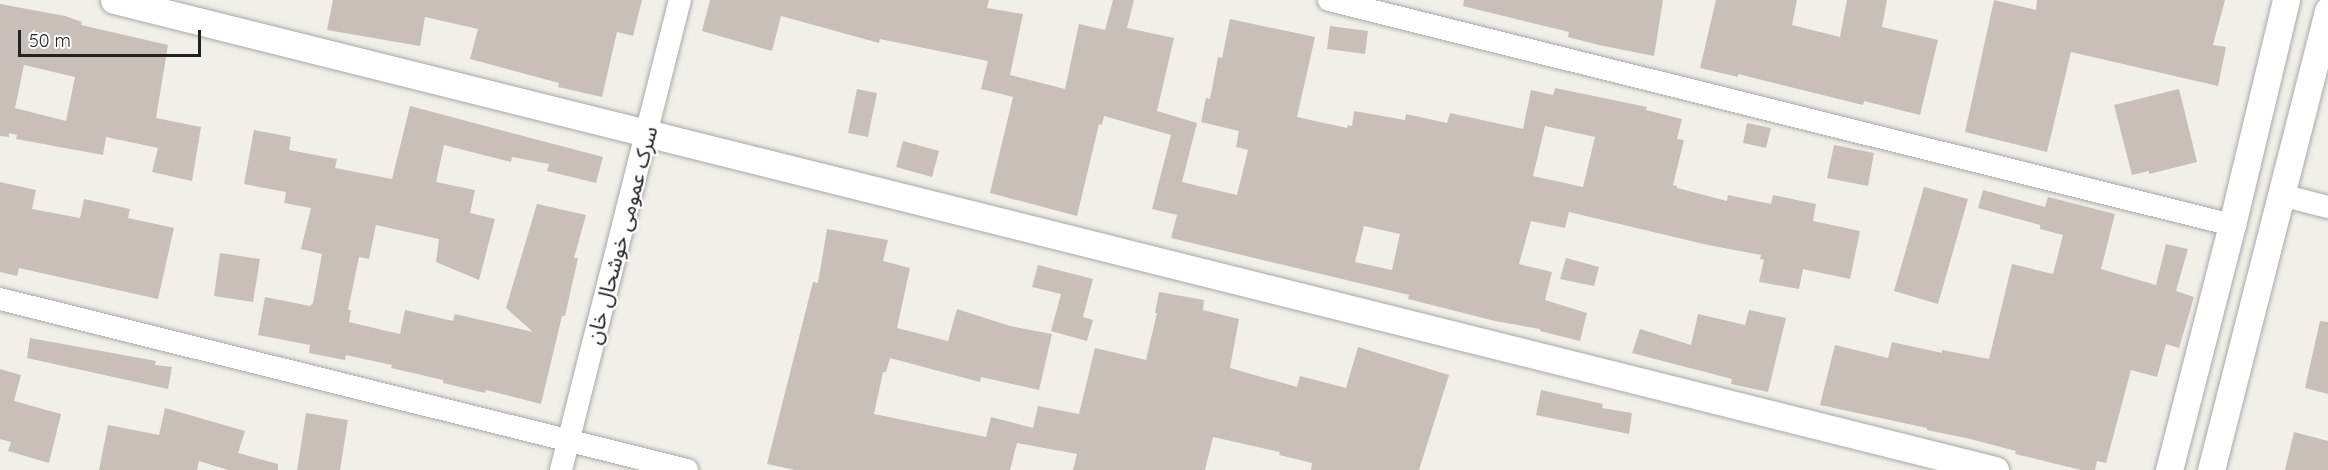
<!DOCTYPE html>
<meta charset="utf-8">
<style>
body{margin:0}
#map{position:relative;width:2328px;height:470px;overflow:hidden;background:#f2efe9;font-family:Quicksand,"Noto Sans Arabic",sans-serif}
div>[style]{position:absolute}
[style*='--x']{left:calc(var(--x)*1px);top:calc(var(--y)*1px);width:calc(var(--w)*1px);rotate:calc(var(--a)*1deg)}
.building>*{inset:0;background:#c7bfb8}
.roads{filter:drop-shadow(0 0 2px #a9a9a9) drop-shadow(0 0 2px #a9a9a9)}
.minor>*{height:22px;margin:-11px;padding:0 11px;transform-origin:11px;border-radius:11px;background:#fff}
.tertiary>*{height:27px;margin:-13.5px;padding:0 13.5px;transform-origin:13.5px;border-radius:13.5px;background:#fff}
span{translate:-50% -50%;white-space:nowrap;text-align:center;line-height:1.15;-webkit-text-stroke:4.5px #fff;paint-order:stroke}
.street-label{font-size:21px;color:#222}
.scale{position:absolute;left:18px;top:30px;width:183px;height:27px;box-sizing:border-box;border:3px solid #222;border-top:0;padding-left:8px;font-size:18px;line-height:21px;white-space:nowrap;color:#222;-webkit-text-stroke:4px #fff;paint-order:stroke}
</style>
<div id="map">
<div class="building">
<div style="clip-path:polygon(333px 0,642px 0,633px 36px,617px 32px,602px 97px,558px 87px,559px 83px,470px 59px,478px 29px,425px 17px,420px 46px,327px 30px)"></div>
<div style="clip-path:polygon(evenodd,710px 0,989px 0,987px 8px,1023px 14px,1010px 75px,1065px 89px,1079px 24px,1105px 30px,1113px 0,1134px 0,1127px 28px,1174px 38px,1157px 111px,1197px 123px,1182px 182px,1237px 195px,1248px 150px,1236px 147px,1239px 131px,1201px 122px,1206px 98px,1210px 99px,1218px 57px,1222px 58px,1230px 19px,1315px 37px,1297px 117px,1347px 128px,1348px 125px,1352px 126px,1354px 111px,1405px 120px,1406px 114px,1447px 123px,1450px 113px,1523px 129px,1531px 90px,1553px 95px,1555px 88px,1647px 107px,1646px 110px,1682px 119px,1677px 139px,1684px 140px,1673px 185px,1677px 186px,1677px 188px,1727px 201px,1728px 195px,1771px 204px,1773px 195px,1816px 204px,1813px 221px,1860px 231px,1850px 279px,1803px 269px,1799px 289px,1759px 282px,1764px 260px,1760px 259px,1761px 255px,1708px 245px,1569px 212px,1565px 228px,1531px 221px,1519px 264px,1552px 272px,1545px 300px,1587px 313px,1580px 341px,1540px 331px,1540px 329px,1495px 321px,1408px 299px,1409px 295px,1171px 238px,1177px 215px,1152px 209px,1171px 135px,1104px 116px,1102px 125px,1099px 124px,1077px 216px,990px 193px,1013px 97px,981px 89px,988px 61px,880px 39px,879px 43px,781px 16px,772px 51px,702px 31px,710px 0,1545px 126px,1595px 137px,1583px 187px,1533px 176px,1545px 126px,710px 0,1364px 226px,1400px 234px,1392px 270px,1355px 262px,1364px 226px)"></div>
<div style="clip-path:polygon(1464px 0,1663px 0,1654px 56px,1599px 45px,1568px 37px,1569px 32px,1463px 6px)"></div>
<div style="clip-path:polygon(1716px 0,1797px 0,1792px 25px,1840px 37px,1847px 0,1887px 0,1882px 27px,1938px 40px,1920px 115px,1864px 101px,1863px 105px,1738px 74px,1738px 77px,1700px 68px)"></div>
<div style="clip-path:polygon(1994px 0,2036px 10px,2037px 0,2225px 0,2213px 45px,2226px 47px,2218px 86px,2071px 52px,2047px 152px,1965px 132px)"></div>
<div style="clip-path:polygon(evenodd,0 4px,65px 16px,82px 22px,81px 25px,168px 45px,156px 118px,201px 127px,192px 181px,152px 172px,158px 148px,106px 137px,103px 155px,16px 139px,17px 135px,9px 133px,9px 137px,0 136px,0 4px,24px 65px,75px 77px,66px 121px,15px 108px,24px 65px)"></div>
<div style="clip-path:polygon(1330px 26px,1368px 31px,1365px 54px,1327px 49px)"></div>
<div style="clip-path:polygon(857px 89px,877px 93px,868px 137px,848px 133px)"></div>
<div style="clip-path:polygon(2179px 89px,2197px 162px,2149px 174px,2149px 171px,2132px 175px,2114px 105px)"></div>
<div style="clip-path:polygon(410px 106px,603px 157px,596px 183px,547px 171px,549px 164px,512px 157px,511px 162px,444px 145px,436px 182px,475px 190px,470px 213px,495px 219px,479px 280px,436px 262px,439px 239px,376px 225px,369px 259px,359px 257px,348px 310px,351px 310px,349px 322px,400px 334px,405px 310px,453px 321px,455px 314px,533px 332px,506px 308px,537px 204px,586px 215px,574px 258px,578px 258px,565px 316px,562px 316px,541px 404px,486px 390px,485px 393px,443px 383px,443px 380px,391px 368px,392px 365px,346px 355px,345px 360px,309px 353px,310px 345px,258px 335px,265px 297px,310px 306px,313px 303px,322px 254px,301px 249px,311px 208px,284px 203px,286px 192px,244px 184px,254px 130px,291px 137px,289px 150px,337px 159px,335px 168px,392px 179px)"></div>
<div style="clip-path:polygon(1747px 123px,1771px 128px,1766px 148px,1743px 143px)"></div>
<div style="clip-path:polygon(903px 141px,939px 151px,932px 177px,896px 167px)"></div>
<div style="clip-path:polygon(1834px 145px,1874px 153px,1868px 186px,1827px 178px)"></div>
<div style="clip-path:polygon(0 182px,36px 190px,32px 209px,80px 218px,84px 199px,130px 209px,128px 218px,174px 228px,158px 299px,19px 268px,17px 276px,0 272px)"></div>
<div style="clip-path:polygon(1924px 187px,1968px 199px,1938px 304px,1894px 291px)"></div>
<div style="clip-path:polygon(1983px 190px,2045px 207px,2048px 197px,2115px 214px,2101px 269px,2156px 285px,2166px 244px,2188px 249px,2176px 291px,2194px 297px,2179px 348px,2166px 344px,2157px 377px,2131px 370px,2106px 463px,2097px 461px,2095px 470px,2081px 470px,2015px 454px,2016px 451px,1970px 439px,1927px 430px,1927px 428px,1820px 405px,1835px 345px,1888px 358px,1892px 342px,1942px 353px,1942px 350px,1989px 359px,2012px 264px,2053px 274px,2063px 235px,2040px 229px,2040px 225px,1978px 208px)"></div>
<div style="clip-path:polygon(827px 229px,888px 240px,883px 261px,910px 268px,897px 328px,948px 341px,957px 309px,1010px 326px,1052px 334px,1039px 390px,981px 377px,980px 382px,890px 358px,886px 372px,883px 372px,874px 414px,986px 437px,991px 417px,1033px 428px,1038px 406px,1079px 414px,1095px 348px,1146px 360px,1157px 313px,1155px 313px,1159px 292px,1204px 300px,1203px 310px,1239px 319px,1230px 368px,1297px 387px,1300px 376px,1346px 388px,1358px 347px,1449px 375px,1419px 470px,1311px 470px,1312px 463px,1279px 455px,1280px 452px,1213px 437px,1205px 470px,1073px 470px,1077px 454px,1017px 443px,1010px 470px,795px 470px,767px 464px,813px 282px,818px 283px)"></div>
<div style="clip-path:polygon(220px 253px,260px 259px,253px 302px,214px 296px)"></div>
<div style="clip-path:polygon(1566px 258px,1599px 267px,1594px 286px,1560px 279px)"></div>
<div style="clip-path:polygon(1038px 265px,1093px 279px,1083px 317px,1093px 320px,1087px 341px,1051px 331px,1061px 294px,1032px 287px)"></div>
<div style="clip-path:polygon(1749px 310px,1786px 318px,1768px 392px,1731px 384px,1732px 379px,1632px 353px,1640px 329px,1691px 345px,1698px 314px,1745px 325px)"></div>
<div style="clip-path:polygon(2320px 321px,2328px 322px,2328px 394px,2305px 388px)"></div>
<div style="clip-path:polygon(30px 338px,156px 361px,155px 365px,172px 367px,168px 389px,27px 358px)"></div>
<div style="clip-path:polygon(0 369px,21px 375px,14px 401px,61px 414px,49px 463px,8px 451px,11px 442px,0 439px)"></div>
<div style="clip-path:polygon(1541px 390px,1603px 404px,1602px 408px,1632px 413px,1629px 434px,1536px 415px)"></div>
<div style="clip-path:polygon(165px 408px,245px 431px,238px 453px,278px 464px,278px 470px,228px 470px,199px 461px,197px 470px,99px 470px,108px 425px,159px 435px)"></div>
<div style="clip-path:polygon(306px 413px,348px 420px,340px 470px,297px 470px)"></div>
<div style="clip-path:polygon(2294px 432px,2328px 441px,2328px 470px,2285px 470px)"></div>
</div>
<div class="roads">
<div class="minor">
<div style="--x:1329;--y:0;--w:931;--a:13.99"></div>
<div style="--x:2281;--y:195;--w:49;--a:14.3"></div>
<div style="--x:0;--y:299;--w:708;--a:13.98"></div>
<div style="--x:561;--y:470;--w:485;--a:-75.8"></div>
</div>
<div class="tertiary">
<div style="--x:114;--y:0;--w:1939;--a:14.03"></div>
<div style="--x:2169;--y:470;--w:253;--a:-75.6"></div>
<div style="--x:2232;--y:225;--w:231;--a:-76.5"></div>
<div style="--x:2211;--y:470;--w:474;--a:-75.7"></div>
</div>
</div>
<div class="street-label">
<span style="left:621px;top:235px;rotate:-75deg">سرک عمومی خوشحال خان</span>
</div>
<div class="scale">50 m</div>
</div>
